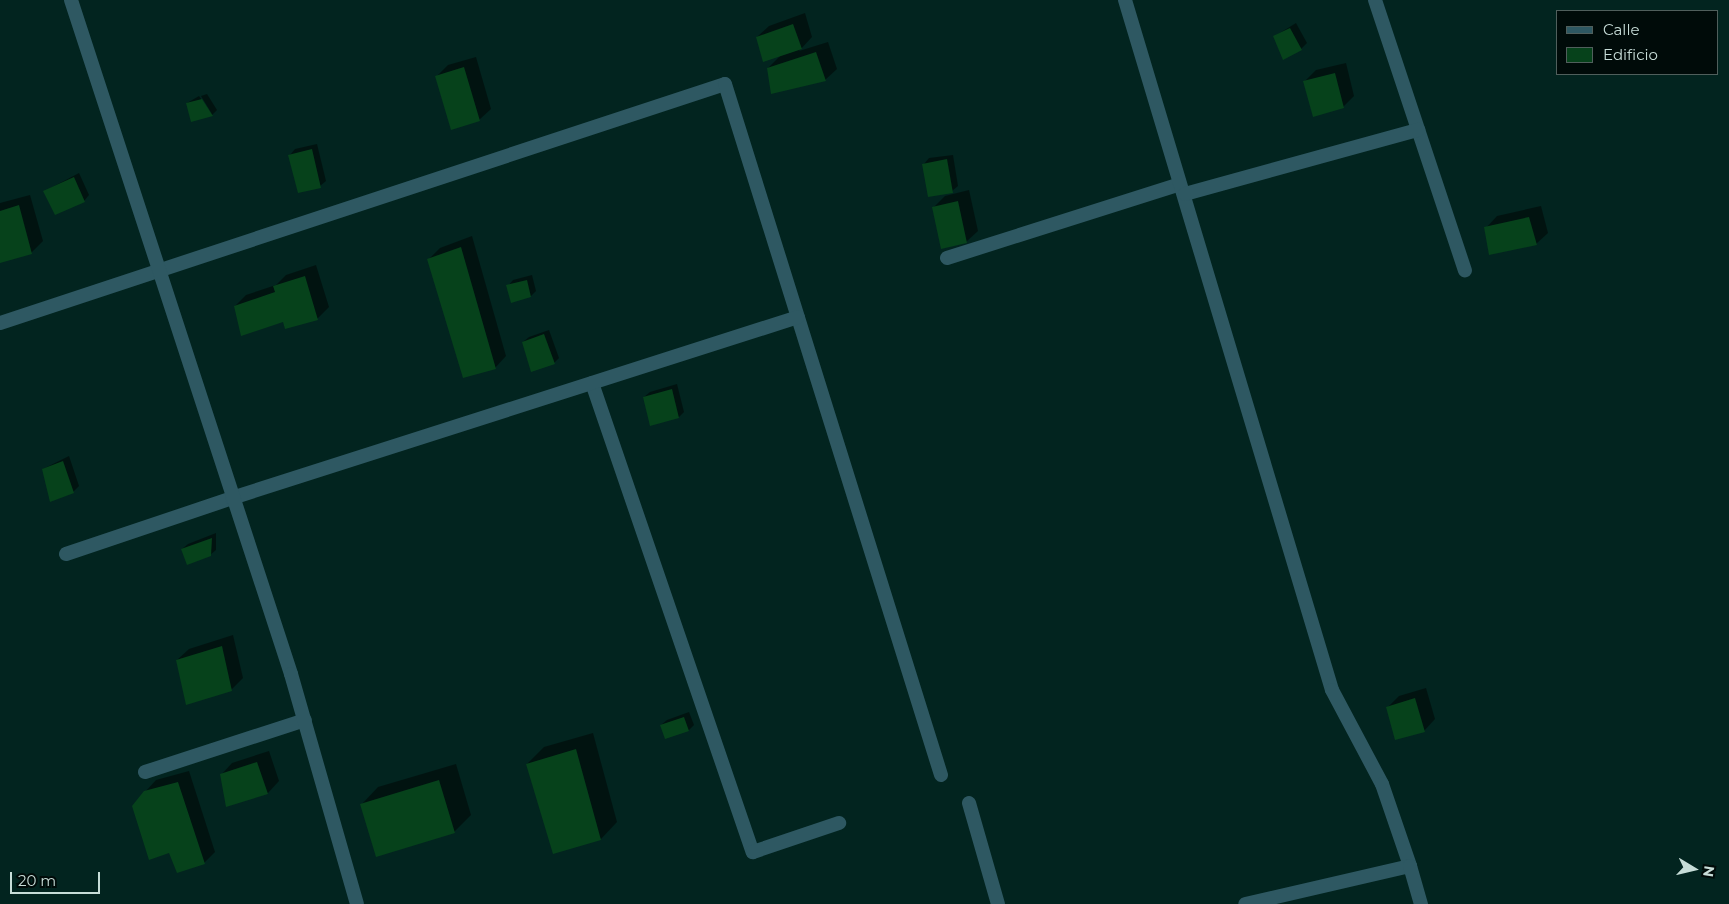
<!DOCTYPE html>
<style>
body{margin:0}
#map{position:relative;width:1729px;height:904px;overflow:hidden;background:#02241f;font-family:Montserrat,sans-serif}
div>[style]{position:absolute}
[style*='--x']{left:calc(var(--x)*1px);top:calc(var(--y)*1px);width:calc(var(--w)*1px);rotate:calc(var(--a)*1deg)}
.shadow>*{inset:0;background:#0007}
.building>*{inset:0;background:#06421b}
.service>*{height:14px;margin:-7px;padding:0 7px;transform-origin:7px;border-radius:7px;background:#2e5862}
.minor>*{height:14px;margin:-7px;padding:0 7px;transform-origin:7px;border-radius:7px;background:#2e5862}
span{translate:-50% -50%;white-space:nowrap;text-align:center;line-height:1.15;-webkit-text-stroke:5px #000b09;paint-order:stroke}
.legend{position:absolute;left:1556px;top:10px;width:162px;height:65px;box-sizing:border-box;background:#000b09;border:1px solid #505f5c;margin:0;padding:6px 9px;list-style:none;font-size:15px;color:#c7ddd8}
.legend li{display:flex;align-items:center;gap:10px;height:25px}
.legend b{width:25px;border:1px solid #505f5c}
.north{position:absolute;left:1669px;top:844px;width:50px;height:50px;-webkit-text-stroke:4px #000b09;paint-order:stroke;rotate:99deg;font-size:14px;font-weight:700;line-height:20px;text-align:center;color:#c7ddd8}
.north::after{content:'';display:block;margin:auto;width:18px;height:22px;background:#c7ddd8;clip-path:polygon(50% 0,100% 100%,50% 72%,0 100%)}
.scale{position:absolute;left:10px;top:872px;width:90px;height:22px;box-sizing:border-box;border:2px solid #c7ddd8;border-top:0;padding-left:6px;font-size:15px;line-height:18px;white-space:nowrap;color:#c7ddd8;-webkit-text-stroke:4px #000b09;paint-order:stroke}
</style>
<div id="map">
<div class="shadow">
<div style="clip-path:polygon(805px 13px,812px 37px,799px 51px,828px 42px,837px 69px,825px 80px,768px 68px,781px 55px,757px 37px,769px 26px)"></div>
<div style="clip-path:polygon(1296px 23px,1307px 43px,1301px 49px,1275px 36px)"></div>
<div style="clip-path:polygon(476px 57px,491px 109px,479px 120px,436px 77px,448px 65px)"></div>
<div style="clip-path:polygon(1346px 63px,1354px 96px,1343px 107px,1304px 82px,1316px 70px)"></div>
<div style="clip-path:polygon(207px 94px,217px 110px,212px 115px,187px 103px,199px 96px,212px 114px,201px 96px)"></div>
<div style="clip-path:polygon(317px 144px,326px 181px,320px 186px,290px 155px,295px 149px)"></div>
<div style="clip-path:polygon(953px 155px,958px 186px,952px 191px,924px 164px,929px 158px)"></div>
<div style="clip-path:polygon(79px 173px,89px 195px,84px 201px,45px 191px)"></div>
<div style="clip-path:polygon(969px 190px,978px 231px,966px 242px,934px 207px,945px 196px)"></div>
<div style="clip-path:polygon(30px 195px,43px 241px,31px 253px,0 261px,0 203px)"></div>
<div style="clip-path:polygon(1541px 206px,1548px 233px,1536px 244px,1486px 228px,1497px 216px)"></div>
<div style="clip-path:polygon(472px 236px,506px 356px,495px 368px,429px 259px,440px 248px)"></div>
<div style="clip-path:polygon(316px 265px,329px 307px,318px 318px,285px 327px,283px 320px,235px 306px,246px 295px,276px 285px,286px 275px)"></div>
<div style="clip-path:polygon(532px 275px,536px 291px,531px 296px,508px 286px,513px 280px)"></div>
<div style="clip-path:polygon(549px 330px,559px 358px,554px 363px,523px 342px,529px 337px)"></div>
<div style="clip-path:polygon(677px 384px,684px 412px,679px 417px,644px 397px,650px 392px)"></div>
<div style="clip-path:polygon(69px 456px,79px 486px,73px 492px,43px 469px)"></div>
<div style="clip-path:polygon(216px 533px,216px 550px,210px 555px,182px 549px,188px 544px)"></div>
<div style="clip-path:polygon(233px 635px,243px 678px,232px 689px,177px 660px,189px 649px)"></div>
<div style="clip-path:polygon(1426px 688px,1435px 719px,1424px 731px,1388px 707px,1399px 696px)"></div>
<div style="clip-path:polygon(689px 712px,694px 725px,689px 730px,661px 725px,667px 720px)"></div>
<div style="clip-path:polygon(593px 733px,617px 822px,601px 839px,527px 764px,544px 747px)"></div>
<div style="clip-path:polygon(269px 751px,279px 781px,268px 793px,227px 806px,221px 775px,232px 763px)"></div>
<div style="clip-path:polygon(456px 764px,471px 815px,454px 832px,362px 804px,378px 787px)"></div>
<div style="clip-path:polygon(189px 771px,215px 852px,204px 863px,145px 792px,156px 780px)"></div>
</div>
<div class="building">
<div style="clip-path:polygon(793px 24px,802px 49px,763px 62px,756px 37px)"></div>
<div style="clip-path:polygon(1290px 28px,1302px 50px,1283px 60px,1273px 36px)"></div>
<div style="clip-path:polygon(816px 52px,826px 81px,771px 94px,767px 68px)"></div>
<div style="clip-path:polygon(464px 67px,480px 121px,451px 130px,435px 76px)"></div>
<div style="clip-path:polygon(1335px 73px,1344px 108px,1313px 117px,1303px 81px)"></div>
<div style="clip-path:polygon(202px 99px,213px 116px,191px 122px,186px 103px)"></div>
<div style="clip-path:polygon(312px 149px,321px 188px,298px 193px,288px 155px)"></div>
<div style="clip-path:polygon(947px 159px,953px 193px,928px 197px,922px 164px)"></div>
<div style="clip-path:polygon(74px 177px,85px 202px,55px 215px,43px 191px)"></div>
<div style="clip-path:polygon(958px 201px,967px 243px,941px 249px,932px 207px)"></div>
<div style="clip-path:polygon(19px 205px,32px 254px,0 263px,0 211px)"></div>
<div style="clip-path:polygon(1529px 217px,1537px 245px,1489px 255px,1484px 227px)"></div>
<div style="clip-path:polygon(461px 247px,496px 369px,463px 378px,427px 259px)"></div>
<div style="clip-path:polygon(305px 276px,318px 320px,285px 329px,283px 322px,241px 336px,234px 306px,275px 292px,273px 286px)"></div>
<div style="clip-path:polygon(527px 280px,531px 297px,511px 303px,506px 285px)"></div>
<div style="clip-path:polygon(544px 334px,555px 364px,531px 372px,522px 342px)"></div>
<div style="clip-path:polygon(672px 389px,679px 418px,650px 426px,643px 397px)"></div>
<div style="clip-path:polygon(63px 461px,74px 493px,50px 502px,42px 469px)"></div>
<div style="clip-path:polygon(212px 538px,211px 556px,187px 565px,181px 549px)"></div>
<div style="clip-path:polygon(222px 646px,232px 691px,186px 705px,176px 660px)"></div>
<div style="clip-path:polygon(1415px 698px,1425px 732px,1395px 740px,1386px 707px)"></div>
<div style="clip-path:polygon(684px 717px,689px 731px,665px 739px,660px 725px)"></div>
<div style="clip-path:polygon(576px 749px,601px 840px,553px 854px,526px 764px)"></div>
<div style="clip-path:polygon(257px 762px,268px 794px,226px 807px,220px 774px)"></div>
<div style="clip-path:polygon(439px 780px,455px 833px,376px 857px,360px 804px)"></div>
<div style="clip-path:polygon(178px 782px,205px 864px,177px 873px,169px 853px,149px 860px,132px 806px,144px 791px)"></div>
</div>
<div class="service">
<div style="--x:947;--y:258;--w:244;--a:-17.6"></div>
<div style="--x:0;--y:323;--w:763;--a:-18.25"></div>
<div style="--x:725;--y:84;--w:724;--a:72.64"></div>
<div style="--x:592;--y:383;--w:496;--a:71.1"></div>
<div style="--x:753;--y:852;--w:91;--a:-18.6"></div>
<div style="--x:66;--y:554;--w:175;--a:-18.6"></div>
<div style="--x:232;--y:498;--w:594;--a:-17.73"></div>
<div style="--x:145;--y:772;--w:168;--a:-18"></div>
</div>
<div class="minor">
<div style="--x:71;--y:0;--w:709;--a:71.92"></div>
<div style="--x:291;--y:674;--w:239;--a:74"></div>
<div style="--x:1125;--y:0;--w:720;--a:73.3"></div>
<div style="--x:1332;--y:690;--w:106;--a:62"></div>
<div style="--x:1382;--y:784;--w:87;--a:71.1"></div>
<div style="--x:1410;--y:866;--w:169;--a:167"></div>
<div style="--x:1375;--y:0;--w:285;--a:71.6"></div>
<div style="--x:1185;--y:194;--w:242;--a:-15.4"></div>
<div style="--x:969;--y:803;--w:105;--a:74"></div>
<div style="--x:1410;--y:866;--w:40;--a:74"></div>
</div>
<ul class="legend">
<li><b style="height:6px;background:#2e5862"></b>Calle</li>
<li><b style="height:14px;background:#06421b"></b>Edificio</li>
</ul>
<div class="north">N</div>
<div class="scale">20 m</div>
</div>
